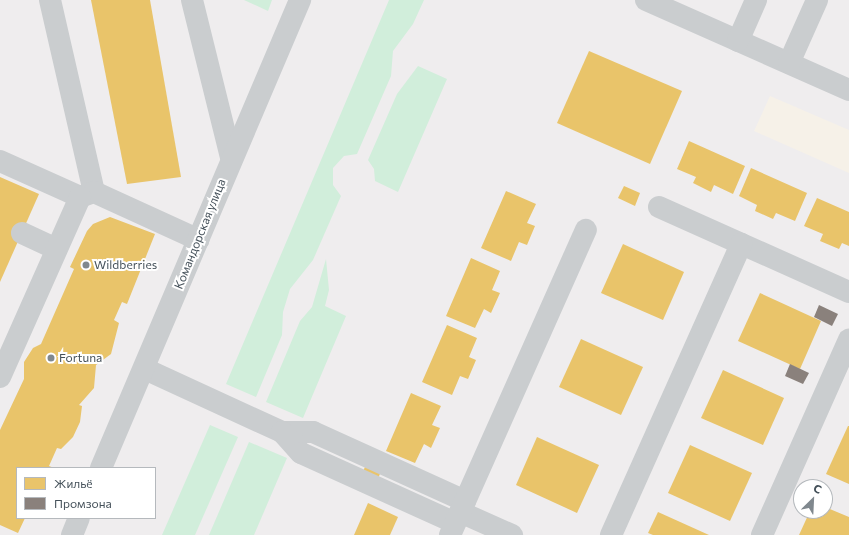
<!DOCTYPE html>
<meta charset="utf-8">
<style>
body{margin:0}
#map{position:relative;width:849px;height:535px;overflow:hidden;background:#efedee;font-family:Commissioner,sans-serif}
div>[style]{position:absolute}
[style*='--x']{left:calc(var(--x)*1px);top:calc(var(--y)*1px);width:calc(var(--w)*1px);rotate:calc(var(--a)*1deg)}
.commercial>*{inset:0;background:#f6f1e8}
.green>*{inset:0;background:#d1eedb}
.homes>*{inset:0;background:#e9c46a}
.industry>*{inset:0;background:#8a817c}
.minor>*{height:22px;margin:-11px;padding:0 11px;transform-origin:11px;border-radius:11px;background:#cacdcf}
.dots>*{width:11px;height:11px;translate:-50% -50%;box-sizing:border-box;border:2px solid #fff;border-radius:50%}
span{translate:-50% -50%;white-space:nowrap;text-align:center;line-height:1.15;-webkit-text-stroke:4px #fff;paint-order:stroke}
.street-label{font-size:12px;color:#45515a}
.poi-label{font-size:12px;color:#45515a}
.left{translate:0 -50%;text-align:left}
.legend{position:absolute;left:16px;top:467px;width:140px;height:52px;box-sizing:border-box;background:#fff;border:1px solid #b5b9bd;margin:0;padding:5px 7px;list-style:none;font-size:12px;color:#45515a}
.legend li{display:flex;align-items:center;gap:8px;height:20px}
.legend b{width:20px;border:1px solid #b5b9bd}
.north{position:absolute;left:793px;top:479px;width:40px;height:40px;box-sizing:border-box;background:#fff;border:1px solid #b5b9bd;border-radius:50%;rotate:24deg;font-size:11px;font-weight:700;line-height:16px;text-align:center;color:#45515a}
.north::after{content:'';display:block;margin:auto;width:14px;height:18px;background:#80888e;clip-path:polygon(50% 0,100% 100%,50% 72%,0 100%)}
</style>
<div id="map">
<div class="commercial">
<div style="clip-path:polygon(770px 96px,849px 130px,849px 173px,754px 131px)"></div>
</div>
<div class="green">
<div style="clip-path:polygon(244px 0,272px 0,268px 11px)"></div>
<div style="clip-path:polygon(389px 0,424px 0,413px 24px,393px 51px,391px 76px,357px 154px,344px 156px,333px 168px,333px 185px,341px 196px,313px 260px,290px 289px,283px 312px,282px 335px,256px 397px,226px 384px)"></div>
<div style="clip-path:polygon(418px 66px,447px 79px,398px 192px,375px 181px,374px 169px,368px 160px,397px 94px)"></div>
<div style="clip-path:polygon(326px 259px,329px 290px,325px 306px,346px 316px,303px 418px,266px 402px,300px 321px,312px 307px)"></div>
<div style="clip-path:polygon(210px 425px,238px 437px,195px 535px,162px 535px)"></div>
<div style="clip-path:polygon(249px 442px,287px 458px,254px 535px,209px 535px)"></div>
</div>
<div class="homes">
<div style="clip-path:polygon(91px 0,150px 0,181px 177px,127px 184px)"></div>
<div style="clip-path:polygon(589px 51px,682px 91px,650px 164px,557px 123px)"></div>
<div style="clip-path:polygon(689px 141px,745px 166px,733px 194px,714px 185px,711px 192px,693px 183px,696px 177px,677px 169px)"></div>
<div style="clip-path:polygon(751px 168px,807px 193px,795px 221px,776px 213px,773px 219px,755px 211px,757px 205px,739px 196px)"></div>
<div style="clip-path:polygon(0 177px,39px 194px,0 282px)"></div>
<div style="clip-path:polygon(624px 186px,640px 193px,635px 206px,618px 198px)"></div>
<div style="clip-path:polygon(506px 191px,536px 204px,527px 223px,535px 226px,527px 245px,519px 242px,511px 261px,481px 248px)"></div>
<div style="clip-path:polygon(817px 198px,849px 212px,849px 246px,842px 243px,839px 249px,820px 241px,823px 234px,804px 226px)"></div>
<div style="clip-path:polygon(110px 217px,155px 234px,127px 304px,122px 302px,114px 320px,119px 323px,111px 354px,96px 365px,94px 388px,79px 405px,82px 406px,80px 422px,73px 437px,61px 449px,57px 448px,49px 466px,54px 468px,17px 468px,17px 518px,25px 518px,18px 533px,0 525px,0 430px,24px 379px,24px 362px,33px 348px,41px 344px,74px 269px,70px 267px,87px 231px,93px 224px)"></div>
<div style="clip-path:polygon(623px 244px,684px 272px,663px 320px,601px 293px)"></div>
<div style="clip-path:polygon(471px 258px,500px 271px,492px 290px,500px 293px,491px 313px,484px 309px,475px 328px,446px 316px)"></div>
<div style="clip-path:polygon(760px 293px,821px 321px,800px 369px,738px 341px)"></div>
<div style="clip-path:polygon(447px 325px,477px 338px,469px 357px,476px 360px,468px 379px,460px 376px,452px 395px,422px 382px)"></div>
<div style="clip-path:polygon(581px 339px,643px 367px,621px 415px,559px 387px)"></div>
<div style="clip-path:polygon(723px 370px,784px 398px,763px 445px,701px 418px)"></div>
<div style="clip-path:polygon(411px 393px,441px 406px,432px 425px,440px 428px,431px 448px,424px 444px,415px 463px,386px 451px)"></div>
<div style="clip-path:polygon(848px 426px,849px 426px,849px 484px,826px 474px)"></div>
<div style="clip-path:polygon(537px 437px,599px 465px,577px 513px,516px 485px)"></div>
<div style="clip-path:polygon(690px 445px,752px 473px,730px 521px,668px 493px)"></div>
<div style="clip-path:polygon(367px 462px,382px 469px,377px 481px,362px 474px)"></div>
<div style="clip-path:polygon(368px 503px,398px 517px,390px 535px,354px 535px)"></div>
<div style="clip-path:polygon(825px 507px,849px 517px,849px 535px,799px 535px,810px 511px,825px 511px)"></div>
<div style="clip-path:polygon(658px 512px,709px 535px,653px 535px,648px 533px)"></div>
</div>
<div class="industry">
<div style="clip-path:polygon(819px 305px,838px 314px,832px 326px,814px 317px)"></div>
<div style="clip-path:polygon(790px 364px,809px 373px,803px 384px,785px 376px)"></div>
</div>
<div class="minor">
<div style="--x:50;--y:0;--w:197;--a:77.1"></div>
<div style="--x:192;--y:0;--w:163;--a:76.1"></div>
<div style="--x:646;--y:0;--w:222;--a:23.9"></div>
<div style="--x:738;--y:41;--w:45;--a:-66.3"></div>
<div style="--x:789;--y:63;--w:69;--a:-66"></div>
<div style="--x:0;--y:161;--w:88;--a:24.2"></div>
<div style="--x:80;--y:197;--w:15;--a:-20"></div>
<div style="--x:94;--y:192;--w:115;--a:24.6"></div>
<div style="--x:659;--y:207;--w:208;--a:24.1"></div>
<div style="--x:22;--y:233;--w:38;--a:25"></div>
<div style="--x:145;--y:369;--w:151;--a:24.7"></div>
<div style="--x:282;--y:432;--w:31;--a:0"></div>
<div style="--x:313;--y:432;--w:167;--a:24.4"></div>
<div style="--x:0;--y:377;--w:197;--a:-66"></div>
<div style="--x:282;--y:432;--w:28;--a:48"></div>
<div style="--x:301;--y:453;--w:169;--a:24.4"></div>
<div style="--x:101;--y:468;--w:509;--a:-66.96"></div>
<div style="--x:460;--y:512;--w:57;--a:23.9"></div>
<div style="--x:72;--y:535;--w:18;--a:-68"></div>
<div style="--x:450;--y:535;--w:334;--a:-66"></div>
<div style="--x:611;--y:535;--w:319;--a:-65.9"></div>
<div style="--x:762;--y:535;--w:214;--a:-66"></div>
</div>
<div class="dots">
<div style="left:86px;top:265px;background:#80888e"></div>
<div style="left:51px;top:358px;background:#80888e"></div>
</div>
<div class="street-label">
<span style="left:200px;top:234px;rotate:-68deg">Командорская улица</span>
</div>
<div class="poi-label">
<span class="left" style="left:94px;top:265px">Wildberries</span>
<span class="left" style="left:59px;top:358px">Fortuna</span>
</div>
<ul class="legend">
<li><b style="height:11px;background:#e9c46a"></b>Жильё</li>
<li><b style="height:11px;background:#8a817c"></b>Промзона</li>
</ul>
<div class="north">С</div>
</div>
